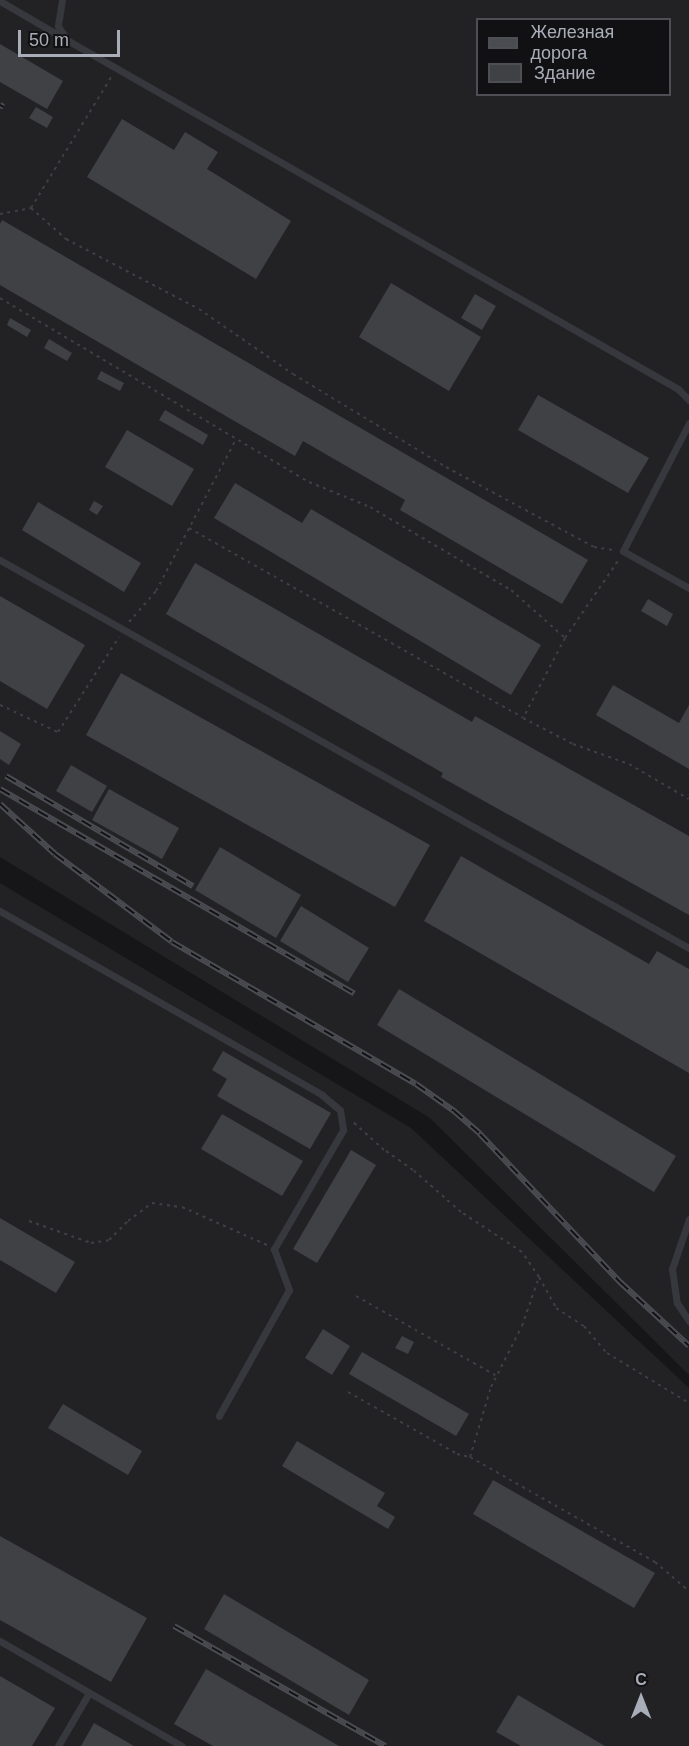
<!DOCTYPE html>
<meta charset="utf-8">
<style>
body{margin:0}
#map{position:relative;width:689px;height:1746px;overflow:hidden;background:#161618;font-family:Helvetica,sans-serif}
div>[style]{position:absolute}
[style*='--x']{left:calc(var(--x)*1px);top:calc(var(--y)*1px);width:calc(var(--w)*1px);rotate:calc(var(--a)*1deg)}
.built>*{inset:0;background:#222225}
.building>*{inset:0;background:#404145}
.path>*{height:2px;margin-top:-1px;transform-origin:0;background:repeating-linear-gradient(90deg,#3d3f44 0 3px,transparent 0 7.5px)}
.lane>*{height:7px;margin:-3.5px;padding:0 3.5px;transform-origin:3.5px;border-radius:3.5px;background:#37383d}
.rail>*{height:6px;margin-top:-3px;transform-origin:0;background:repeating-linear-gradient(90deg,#111113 0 11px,#4a4c52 0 22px);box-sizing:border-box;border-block:2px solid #4a4c52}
span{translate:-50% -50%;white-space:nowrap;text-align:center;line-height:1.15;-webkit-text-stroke:5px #111113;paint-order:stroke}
.legend{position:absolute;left:476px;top:18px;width:195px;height:78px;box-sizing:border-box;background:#111113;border:2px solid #4d4f55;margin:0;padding:8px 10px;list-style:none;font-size:18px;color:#a8adb8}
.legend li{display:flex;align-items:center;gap:12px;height:30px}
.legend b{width:30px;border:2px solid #4d4f55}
.north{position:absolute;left:611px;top:1668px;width:60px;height:60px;-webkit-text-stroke:4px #111113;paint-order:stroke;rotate:0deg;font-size:16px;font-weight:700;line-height:24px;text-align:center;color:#a8adb8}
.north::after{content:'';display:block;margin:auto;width:21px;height:27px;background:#a8adb8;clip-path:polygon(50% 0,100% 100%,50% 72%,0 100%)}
.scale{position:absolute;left:18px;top:30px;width:102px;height:27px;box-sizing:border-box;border:3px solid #a8adb8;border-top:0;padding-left:8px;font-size:18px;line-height:21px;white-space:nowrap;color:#a8adb8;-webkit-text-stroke:4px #111113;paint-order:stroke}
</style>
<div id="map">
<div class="built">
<div style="clip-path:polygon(evenodd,0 0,689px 0,689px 1375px,430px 1118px,0 857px,0 0,478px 20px,670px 20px,670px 94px,478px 94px,478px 20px)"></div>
<div style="clip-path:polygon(0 883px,411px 1128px,689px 1388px,689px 1746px,0 1746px)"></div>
</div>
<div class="building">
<div style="clip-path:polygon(0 44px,63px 81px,47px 109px,0 82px)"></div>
<div style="clip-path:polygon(36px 107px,53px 117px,47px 128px,29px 118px)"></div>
<div style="clip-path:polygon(122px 119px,174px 150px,185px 132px,218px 152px,207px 169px,291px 221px,256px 279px,87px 177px)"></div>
<div style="clip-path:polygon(2px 220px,588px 560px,562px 604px,400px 510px,405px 500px,303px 441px,295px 456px,0 285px,0 224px)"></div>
<div style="clip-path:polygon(391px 283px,481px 337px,449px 391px,359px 337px)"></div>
<div style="clip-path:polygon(475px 294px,496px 306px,482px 330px,461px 318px)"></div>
<div style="clip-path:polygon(10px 318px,31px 330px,27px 337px,7px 325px)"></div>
<div style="clip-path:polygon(49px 339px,72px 353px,67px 361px,44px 348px)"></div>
<div style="clip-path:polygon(101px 371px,124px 383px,120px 391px,97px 379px)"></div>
<div style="clip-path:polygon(538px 395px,649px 458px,628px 493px,518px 430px)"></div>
<div style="clip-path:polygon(165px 410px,208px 435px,203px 445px,159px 420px)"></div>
<div style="clip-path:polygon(127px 430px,194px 469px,172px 506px,105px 467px)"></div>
<div style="clip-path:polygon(235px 483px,302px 523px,311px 509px,541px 645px,511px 695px,214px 518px)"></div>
<div style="clip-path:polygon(94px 501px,103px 506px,97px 515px,89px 510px)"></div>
<div style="clip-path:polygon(38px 502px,141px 563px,124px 592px,22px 530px)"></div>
<div style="clip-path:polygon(195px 563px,472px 722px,475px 716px,689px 836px,689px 915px,441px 777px,443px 773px,166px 614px)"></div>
<div style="clip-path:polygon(0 596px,85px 645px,47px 709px,0 681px)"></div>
<div style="clip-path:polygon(648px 599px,673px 614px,667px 626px,641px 611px)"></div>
<div style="clip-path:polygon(121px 673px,430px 845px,395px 907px,86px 735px)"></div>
<div style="clip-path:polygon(613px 685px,679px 723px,689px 705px,689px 769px,596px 715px)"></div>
<div style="clip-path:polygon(0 731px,21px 744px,9px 765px,0 759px)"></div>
<div style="clip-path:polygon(71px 765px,107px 786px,92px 812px,56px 791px)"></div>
<div style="clip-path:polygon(109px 789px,179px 828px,162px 859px,92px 820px)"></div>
<div style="clip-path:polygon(220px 847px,301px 895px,276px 938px,195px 890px)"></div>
<div style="clip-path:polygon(461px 856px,649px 964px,657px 951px,689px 969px,689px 1073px,424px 921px)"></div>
<div style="clip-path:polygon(301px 906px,369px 948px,348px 982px,280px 941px)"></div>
<div style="clip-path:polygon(399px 989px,676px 1156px,654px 1192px,377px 1025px)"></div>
<div style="clip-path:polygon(223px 1051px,331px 1113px,310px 1149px,217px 1096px,227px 1079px,212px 1070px)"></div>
<div style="clip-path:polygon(222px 1114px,303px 1161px,282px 1196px,201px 1149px)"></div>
<div style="clip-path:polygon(351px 1150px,376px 1165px,317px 1263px,293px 1249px)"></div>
<div style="clip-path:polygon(0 1218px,75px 1262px,56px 1293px,0 1260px)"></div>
<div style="clip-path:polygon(323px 1329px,350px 1346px,332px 1375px,305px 1358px)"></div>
<div style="clip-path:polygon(402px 1336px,414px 1342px,408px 1354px,395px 1348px)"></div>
<div style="clip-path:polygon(362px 1352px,469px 1414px,456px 1436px,349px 1374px)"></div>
<div style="clip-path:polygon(63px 1404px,142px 1451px,128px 1475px,48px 1428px)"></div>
<div style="clip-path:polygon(297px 1441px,385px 1493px,377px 1506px,395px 1517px,388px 1529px,282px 1466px)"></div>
<div style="clip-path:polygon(493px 1480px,655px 1573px,634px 1608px,473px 1514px)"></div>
<div style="clip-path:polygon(0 1536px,147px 1618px,111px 1682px,0 1620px)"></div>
<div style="clip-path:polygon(224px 1594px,369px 1680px,349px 1715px,204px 1629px)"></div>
<div style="clip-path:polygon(206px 1669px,339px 1746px,213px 1746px,174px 1724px)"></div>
<div style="clip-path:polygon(0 1676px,55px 1708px,32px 1746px,0 1746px)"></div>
<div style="clip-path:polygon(518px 1695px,605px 1746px,521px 1746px,496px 1732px)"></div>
<div style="clip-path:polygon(94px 1723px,134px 1746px,81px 1746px)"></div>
</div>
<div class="path">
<div style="--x:31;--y:208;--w:47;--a:41.5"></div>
<div style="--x:66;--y:239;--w:150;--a:27.8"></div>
<div style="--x:199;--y:309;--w:114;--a:34.7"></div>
<div style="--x:293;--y:374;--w:179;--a:31.3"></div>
<div style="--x:446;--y:467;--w:168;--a:28.4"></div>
<div style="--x:594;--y:547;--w:19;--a:9"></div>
<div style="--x:0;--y:214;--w:32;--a:-11"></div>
<div style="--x:31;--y:208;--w:155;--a:-58.5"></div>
<div style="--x:0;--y:298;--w:360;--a:30.8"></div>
<div style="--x:309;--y:482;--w:66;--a:22.3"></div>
<div style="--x:370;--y:507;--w:164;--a:30.5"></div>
<div style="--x:511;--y:590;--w:72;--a:41.6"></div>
<div style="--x:565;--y:638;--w:90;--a:117.7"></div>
<div style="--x:523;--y:718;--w:56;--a:27.5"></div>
<div style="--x:573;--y:744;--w:59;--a:19.7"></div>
<div style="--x:629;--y:764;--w:69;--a:30.3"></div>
<div style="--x:189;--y:528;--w:384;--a:29.6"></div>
<div style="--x:129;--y:622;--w:41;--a:-48.9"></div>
<div style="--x:156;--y:591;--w:172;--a:-62.2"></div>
<div style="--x:565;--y:638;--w:93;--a:-55.5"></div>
<div style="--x:0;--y:705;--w:64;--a:25"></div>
<div style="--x:58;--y:732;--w:113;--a:-57.3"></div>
<div style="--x:29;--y:1221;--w:66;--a:19.5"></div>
<div style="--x:91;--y:1243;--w:18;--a:-9"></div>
<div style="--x:109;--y:1240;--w:27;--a:-45"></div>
<div style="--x:128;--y:1221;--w:30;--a:-37"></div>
<div style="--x:152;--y:1203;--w:30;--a:8"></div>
<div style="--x:182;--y:1207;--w:93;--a:24.1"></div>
<div style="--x:539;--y:1277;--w:35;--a:61"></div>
<div style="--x:556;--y:1308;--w:33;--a:33"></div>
<div style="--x:584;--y:1326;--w:35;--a:50"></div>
<div style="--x:607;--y:1353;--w:96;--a:31.4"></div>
<div style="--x:356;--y:1296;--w:162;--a:29.6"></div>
<div style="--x:348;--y:1392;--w:125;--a:29.6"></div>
<div style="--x:457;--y:1454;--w:13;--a:13"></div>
<div style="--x:470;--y:1457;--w:73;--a:-73.3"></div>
<div style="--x:491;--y:1387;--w:68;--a:-63.1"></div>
<div style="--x:522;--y:1326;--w:52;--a:-70.9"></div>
<div style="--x:539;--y:1277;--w:30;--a:-124"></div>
<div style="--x:522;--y:1252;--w:73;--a:-146.7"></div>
<div style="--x:461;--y:1212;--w:64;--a:-138.8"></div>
<div style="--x:413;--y:1170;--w:35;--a:-145"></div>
<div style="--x:384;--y:1150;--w:42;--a:-137.9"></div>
<div style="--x:470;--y:1457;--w:213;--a:29.6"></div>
<div style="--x:655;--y:1562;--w:45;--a:40.5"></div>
</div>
<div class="lane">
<div style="--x:62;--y:0;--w:26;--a:99"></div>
<div style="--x:58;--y:26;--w:17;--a:57"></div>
<div style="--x:67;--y:40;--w:704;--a:29.73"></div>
<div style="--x:678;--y:389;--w:16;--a:45"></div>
<div style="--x:0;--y:1;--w:75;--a:30.3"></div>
<div style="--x:689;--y:423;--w:144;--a:117.3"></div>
<div style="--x:623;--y:551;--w:76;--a:29.3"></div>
<div style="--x:0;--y:560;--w:791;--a:29.39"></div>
<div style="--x:0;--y:911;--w:371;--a:29.7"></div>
<div style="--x:322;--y:1095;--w:23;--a:40"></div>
<div style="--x:340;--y:1110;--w:20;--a:81"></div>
<div style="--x:343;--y:1130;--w:138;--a:120.1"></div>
<div style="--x:274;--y:1249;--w:44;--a:69.9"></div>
<div style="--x:289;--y:1290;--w:144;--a:119.1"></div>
<div style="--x:689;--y:1219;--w:53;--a:108.8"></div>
<div style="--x:672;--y:1269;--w:34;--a:82"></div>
<div style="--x:677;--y:1303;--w:22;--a:56"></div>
<div style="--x:0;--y:1641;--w:210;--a:30"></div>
<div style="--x:58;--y:1746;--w:61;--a:-59.7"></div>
</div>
<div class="rail">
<div style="--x:0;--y:105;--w:4;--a:27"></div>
<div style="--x:6;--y:776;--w:217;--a:30.5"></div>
<div style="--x:0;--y:789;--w:409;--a:30"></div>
<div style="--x:0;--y:804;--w:74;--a:42.3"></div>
<div style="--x:55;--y:854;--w:146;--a:36.9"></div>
<div style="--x:172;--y:942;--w:282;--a:30.2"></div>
<div style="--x:416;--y:1084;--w:47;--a:35.4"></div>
<div style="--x:454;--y:1111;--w:35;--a:41"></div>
<div style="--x:480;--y:1134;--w:204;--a:46.6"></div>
<div style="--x:620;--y:1282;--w:94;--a:42.8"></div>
<div style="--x:174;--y:1626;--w:243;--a:29.6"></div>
</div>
<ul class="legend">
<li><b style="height:8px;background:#4a4c52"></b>Железная дорога</li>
<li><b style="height:16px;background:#404145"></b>Здание</li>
</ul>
<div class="north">С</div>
<div class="scale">50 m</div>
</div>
